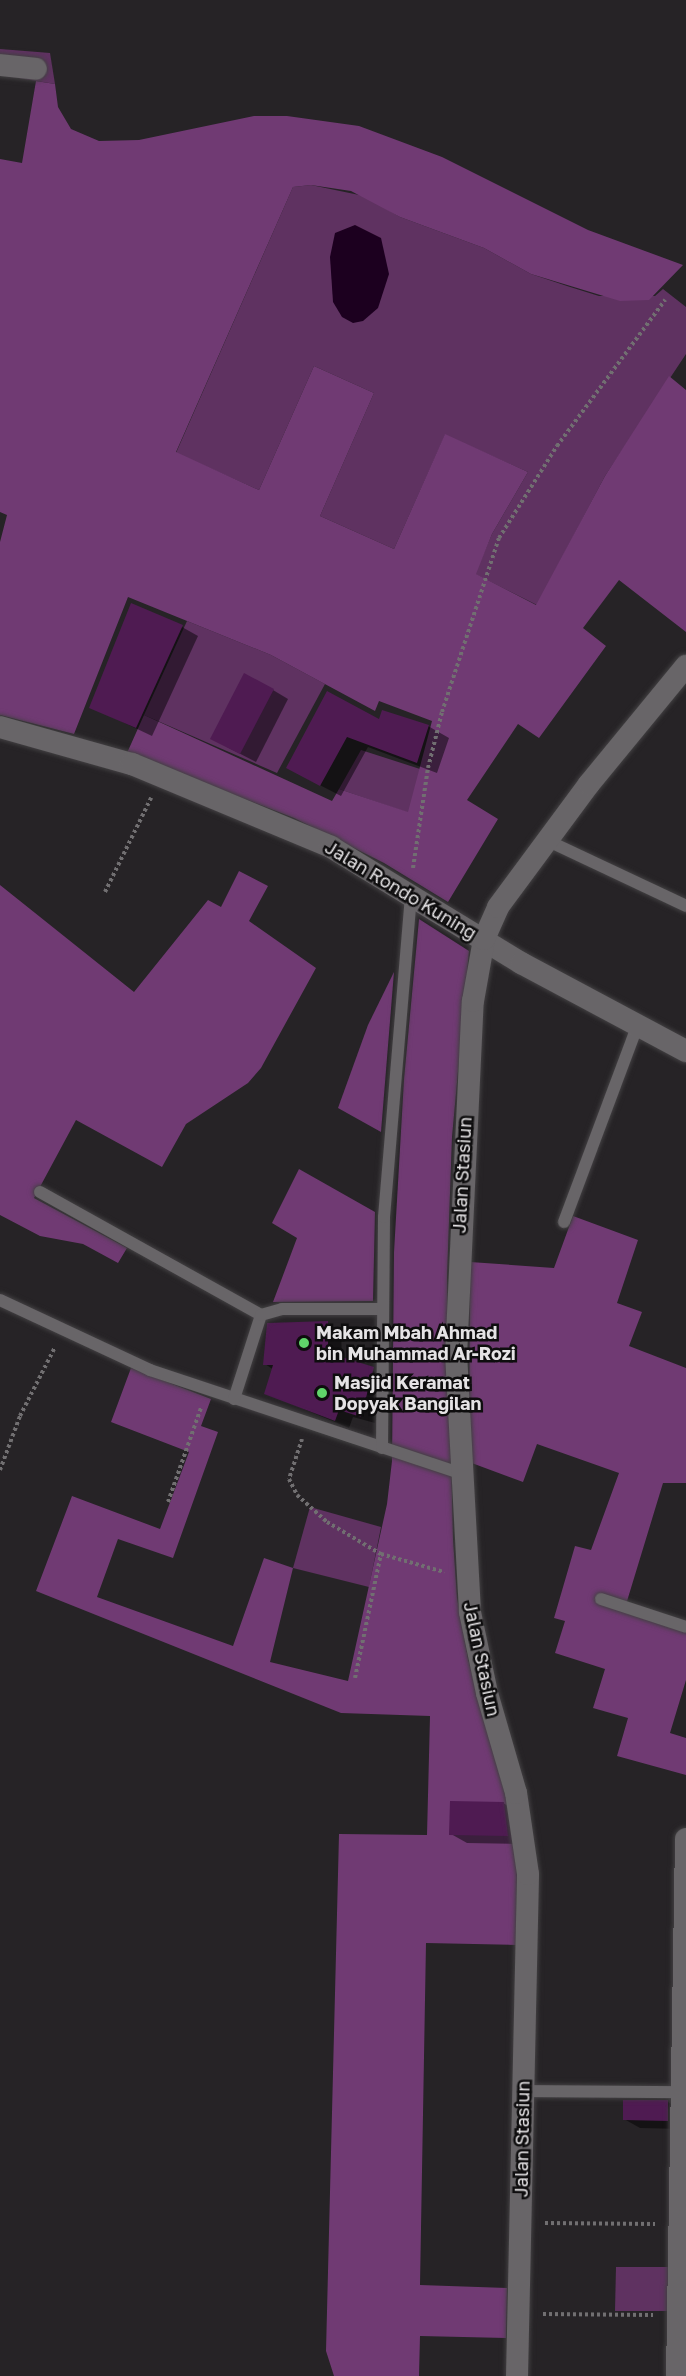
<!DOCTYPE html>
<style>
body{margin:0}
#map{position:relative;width:686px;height:2376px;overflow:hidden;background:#262326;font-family:"Golos Text",sans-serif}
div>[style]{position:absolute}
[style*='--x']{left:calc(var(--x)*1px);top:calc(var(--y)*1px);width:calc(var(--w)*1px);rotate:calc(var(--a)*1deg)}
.green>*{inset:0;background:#5f3261}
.forest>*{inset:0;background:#703a73}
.water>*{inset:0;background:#1c001f}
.shadow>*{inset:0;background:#0007}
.building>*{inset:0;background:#4f1b52}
.path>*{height:4px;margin-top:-2px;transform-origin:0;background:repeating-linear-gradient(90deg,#716f71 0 3px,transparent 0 6px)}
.roads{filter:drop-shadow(0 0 2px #424042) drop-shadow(0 0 2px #424042)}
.lane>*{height:12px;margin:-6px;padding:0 6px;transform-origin:6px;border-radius:6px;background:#686568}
.street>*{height:22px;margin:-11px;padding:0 11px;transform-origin:11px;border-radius:11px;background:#686568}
.dots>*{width:16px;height:16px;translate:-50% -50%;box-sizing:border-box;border:3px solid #0e0d0e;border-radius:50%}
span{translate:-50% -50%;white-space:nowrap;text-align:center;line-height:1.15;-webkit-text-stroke:5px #0e0d0e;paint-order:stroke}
.street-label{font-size:18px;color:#e5e3e5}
.poi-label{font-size:18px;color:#e5e3e5;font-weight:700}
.left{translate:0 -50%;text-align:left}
</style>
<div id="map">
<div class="green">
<div style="clip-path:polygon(0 49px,50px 53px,55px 84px,0 75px)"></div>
<div style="clip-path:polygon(311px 185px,364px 196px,400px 217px,484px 248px,531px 274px,567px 286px,599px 296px,655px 296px,663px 289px,686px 307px,686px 354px,605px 476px,537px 605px,475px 574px,492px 534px,528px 472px,445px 435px,394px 549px,320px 516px,374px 393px,314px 366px,259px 490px,176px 453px,293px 187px)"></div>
<div style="clip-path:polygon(187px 621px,271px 655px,325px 684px,277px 773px,144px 715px)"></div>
<div style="clip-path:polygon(361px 750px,420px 769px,409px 813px,339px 789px)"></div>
<div style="clip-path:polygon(310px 1507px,381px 1527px,369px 1587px,293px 1568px)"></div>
<div style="clip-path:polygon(616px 2267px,670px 2267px,669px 2311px,615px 2311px)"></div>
</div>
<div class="forest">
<div style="clip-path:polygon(36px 81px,55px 84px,58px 107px,71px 129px,99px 141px,139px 140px,254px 116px,287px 116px,359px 126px,442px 157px,588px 230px,683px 265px,649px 300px,620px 301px,531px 274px,484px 248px,400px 217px,351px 191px,311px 185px,293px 187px,176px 452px,259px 490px,314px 366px,374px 393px,320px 516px,394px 549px,445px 434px,528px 472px,492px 534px,476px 574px,536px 605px,605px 476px,669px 376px,686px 390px,686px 632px,619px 580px,583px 628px,606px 646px,539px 738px,518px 724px,467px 800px,498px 819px,448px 902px,384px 863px,294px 818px,127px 753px,144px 715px,332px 801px,339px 789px,408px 812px,432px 721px,379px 701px,375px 711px,271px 655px,128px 597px,74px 734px,0 715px,0 542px,7px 515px,0 512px,0 159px,22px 163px)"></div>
<div style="clip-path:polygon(239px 871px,268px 886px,249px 921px,316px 968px,261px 1068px,248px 1083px,186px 1124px,162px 1167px,76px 1120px,34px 1198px,127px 1248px,118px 1263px,83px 1244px,40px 1236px,0 1215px,0 885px,134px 992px,208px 900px,221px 907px)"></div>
<div style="clip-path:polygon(419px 919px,469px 951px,452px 1137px,447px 1278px,453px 1539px,457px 1598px,468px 1659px,512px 1820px,517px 1865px,516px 1945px,426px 1943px,420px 2285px,507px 2288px,506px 2338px,420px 2336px,419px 2376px,334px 2376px,326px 2351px,339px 1834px,427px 1835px,430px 1716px,341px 1713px,36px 1591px,72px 1496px,160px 1529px,189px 1452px,111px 1422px,131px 1368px,211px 1399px,201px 1426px,218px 1432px,173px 1558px,118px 1539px,97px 1597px,233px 1646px,264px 1558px,293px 1568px,270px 1662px,348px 1681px,387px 1504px,392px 1461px,394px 1252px,404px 1079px)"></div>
<div style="clip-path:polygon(394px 972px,381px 1132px,338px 1108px,368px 1025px)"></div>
<div style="clip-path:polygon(299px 1169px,375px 1212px,373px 1301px,273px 1302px,297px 1238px,272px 1223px)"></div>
<div style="clip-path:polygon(573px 1216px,638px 1240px,617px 1303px,642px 1312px,629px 1346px,686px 1368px,686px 1483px,663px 1483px,624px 1611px,686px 1630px,686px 1680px,670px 1733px,686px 1738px,686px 1775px,617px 1756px,628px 1718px,593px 1708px,605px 1669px,555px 1653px,565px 1621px,554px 1618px,575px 1546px,591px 1550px,619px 1473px,537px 1444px,523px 1482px,469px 1462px,470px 1262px,554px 1268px)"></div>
</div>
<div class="water">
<div style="clip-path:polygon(355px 225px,381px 238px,389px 274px,378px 308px,363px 321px,353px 323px,342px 317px,333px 302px,330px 257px,335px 233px)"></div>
</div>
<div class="shadow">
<div style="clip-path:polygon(182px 627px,198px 636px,152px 736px,91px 707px)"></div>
<div style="clip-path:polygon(273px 690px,288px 699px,256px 762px,227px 747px)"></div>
<div style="clip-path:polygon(328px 693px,380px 722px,428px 726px,449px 738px,437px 773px,368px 747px,341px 796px,308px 779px)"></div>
<div style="clip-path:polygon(327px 1323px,341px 1331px,342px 1359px,388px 1377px,375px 1423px,353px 1417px,349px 1428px,266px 1393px,274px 1370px,265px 1364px)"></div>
<div style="clip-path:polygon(503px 1803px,519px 1812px,523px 1844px,467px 1843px,451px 1834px)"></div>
<div style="clip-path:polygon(668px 2102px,683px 2111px,683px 2129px,640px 2128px,624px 2119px)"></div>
</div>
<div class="building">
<div style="clip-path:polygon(131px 603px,183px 625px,136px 728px,89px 708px)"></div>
<div style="clip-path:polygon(244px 673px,274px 689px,240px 754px,210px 739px)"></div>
<div style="clip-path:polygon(327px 691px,379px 719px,382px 710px,429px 725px,417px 763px,347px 737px,320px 786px,286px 768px)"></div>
<div style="clip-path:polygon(328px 1321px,328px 1353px,374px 1367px,361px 1417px,339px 1410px,335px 1421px,264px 1394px,273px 1365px,263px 1365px,267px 1323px)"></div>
<div style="clip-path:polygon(450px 1801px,504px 1802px,508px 1836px,449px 1835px)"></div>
<div style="clip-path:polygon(623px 2100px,668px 2100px,668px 2121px,623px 2120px)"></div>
</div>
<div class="path">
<div style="--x:413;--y:868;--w:101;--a:-81.5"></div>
<div style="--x:428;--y:768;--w:58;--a:-76"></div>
<div style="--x:442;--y:712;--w:183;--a:-71.9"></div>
<div style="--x:499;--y:538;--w:109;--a:-57.8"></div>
<div style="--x:557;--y:446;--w:182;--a:-53.5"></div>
<div style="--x:105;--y:892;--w:105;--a:-63.9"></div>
<div style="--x:302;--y:1439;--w:42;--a:108"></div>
<div style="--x:289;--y:1479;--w:18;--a:63"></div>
<div style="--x:297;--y:1495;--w:40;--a:42"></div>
<div style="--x:327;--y:1522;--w:63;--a:30.7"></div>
<div style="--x:381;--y:1554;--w:66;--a:15.9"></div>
<div style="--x:0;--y:1470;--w:58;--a:-69.7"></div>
<div style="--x:20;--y:1416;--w:77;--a:-63.1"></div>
<div style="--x:168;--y:1502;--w:100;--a:-70.7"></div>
<div style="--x:355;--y:1678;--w:127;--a:-78.2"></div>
<div style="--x:545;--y:2223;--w:110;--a:0.5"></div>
<div style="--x:543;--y:2314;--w:110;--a:0.5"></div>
</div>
<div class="roads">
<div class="lane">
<div style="--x:546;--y:840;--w:155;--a:25.2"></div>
<div style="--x:40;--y:1192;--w:253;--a:29.1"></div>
<div style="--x:564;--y:1222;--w:208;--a:-69.5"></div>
<div style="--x:0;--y:1300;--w:166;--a:25"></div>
<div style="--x:150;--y:1370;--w:327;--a:18.4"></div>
<div style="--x:234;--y:1399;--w:88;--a:-72.2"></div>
<div style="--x:261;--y:1315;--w:22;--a:-16"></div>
<div style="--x:282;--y:1309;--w:100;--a:0"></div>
<div style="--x:382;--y:1448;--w:231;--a:-89.5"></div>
<div style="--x:384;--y:1217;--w:323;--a:-85.2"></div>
<div style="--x:601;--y:1599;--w:89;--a:18.2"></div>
<div style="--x:523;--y:2091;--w:159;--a:0.4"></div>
</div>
<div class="street">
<div style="--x:0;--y:65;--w:36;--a:6"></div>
<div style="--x:0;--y:727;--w:137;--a:15.7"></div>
<div style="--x:132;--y:764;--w:216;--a:22.6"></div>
<div style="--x:331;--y:847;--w:223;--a:31.4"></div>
<div style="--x:521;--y:963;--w:187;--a:28.1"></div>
<div style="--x:517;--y:2376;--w:502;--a:-88.74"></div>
<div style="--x:528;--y:1874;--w:82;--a:-98.4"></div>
<div style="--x:516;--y:1793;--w:104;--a:-106.2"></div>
<div style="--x:487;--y:1693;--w:83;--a:-101.9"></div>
<div style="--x:470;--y:1612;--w:256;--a:-93.1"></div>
<div style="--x:456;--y:1356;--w:355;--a:-87.3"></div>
<div style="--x:473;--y:1001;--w:63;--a:-79.9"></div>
<div style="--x:484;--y:939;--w:35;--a:-66"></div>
<div style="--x:498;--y:907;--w:153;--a:-53.5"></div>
<div style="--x:589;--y:784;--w:153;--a:-50.6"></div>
<div style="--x:677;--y:2376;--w:537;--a:-89.04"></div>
</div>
</div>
<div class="dots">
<div style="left:304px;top:1343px;background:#60d56a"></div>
<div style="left:322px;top:1393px;background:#60d56a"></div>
</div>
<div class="street-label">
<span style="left:401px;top:890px;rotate:31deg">Jalan Rondo Kuning</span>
<span style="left:462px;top:1175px;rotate:-87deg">Jalan Stasiun</span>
<span style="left:482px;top:1659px;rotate:78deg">Jalan Stasiun</span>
<span style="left:522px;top:2139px;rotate:-89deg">Jalan Stasiun</span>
</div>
<div class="poi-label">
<span class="left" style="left:316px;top:1343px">Makam Mbah Ahmad<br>bin Muhammad Ar-Rozi</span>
<span class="left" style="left:334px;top:1393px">Masjid Keramat<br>Dopyak Bangilan</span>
</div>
</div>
